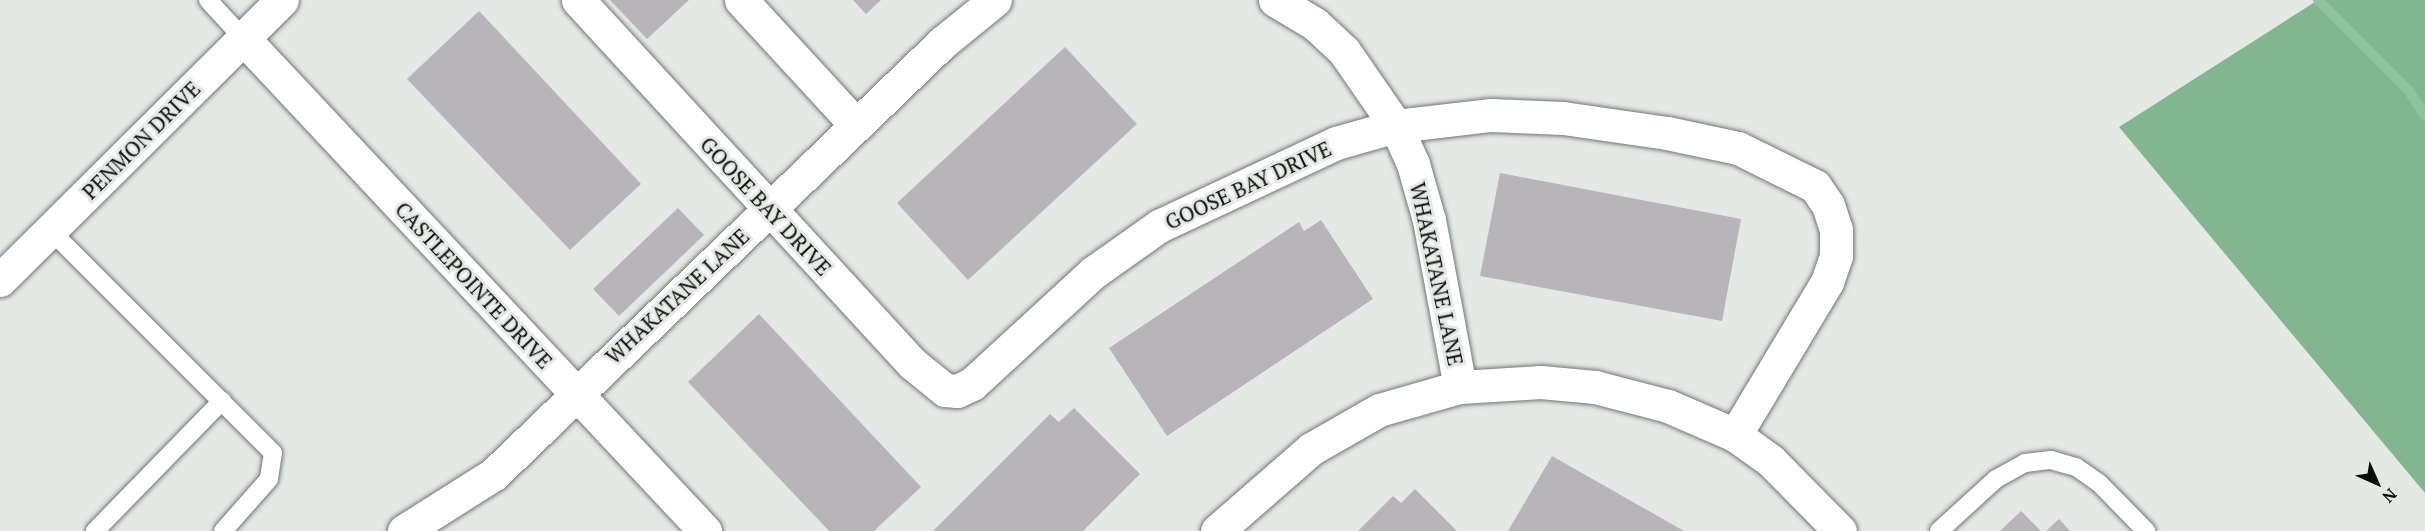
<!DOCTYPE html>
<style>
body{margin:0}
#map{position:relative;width:2425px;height:531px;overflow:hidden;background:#e4e9e5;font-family:"PT Serif",serif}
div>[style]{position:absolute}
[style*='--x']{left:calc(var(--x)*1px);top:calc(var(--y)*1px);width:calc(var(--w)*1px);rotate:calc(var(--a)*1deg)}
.forest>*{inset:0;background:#82b590}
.stream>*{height:10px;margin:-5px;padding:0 5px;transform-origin:5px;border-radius:5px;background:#90c49e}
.building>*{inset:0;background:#b7b5ba}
.roads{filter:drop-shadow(0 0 2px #727773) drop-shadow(0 0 2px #727773)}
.service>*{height:18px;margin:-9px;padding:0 9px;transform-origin:9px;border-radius:9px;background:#fff}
.minor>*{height:33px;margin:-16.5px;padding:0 16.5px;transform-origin:16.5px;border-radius:16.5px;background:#fff}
span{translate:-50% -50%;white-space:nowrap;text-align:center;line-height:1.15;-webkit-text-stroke:6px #e4e9e5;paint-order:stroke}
.street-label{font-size:21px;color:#0a0c0a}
.north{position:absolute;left:2347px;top:453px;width:60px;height:60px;-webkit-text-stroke:4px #e4e9e5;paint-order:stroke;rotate:135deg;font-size:16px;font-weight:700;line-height:24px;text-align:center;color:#0a0c0a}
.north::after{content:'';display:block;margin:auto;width:21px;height:27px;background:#0a0c0a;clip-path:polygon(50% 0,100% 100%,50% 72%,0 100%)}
</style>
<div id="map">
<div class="forest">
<div style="clip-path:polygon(2318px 0,2425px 0,2425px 493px,2119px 127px)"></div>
</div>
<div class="stream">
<div style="--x:2318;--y:0;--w:129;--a:45"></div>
<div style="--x:2409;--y:91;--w:30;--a:57"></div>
</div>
<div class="building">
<div style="clip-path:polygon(610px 0,689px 0,647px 39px)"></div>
<div style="clip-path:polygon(853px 0,881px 0,866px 14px)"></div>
<div style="clip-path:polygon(479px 11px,641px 184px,570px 250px,407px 79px)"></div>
<div style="clip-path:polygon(1065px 47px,1137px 124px,968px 280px,897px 203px)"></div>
<div style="clip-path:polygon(1500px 173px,1741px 219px,1722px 321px,1480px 276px)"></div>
<div style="clip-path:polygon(678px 208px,704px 235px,619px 316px,593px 289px)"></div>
<div style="clip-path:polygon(1321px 220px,1373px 299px,1167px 436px,1109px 348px,1299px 222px,1304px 231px)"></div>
<div style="clip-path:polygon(759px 314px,921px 487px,874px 531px,829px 531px,688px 382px)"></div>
<div style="clip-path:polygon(1074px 408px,1140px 474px,1083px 531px,933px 531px,1050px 414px,1059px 422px)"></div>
<div style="clip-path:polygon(1552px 456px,1684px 531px,1508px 531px)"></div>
<div style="clip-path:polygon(1415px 489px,1457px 531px,1358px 531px,1393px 496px,1401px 503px)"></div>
<div style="clip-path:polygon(2021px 511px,2041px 531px,2000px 531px)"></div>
<div style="clip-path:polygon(2059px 519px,2070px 531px,2046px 531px)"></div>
</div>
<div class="roads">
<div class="service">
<div style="--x:208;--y:0;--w:52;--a:47.4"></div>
<div style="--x:50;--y:230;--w:315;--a:45"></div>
<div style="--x:273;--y:453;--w:26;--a:99"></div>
<div style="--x:269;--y:479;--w:69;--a:131.5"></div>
<div style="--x:95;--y:531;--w:182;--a:-45.7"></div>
<div style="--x:1939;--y:531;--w:77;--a:-42.4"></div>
<div style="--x:1996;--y:479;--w:33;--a:-29"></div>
<div style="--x:2025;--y:463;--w:26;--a:-7"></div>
<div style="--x:2051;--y:460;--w:26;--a:16"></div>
<div style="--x:2076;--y:467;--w:29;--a:35"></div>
<div style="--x:2100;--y:484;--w:66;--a:45.6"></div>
</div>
<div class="minor">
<div style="--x:578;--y:0;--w:495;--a:47.4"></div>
<div style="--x:913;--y:364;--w:41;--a:39.1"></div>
<div style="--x:945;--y:390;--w:12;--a:5"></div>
<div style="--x:957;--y:391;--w:17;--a:-25"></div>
<div style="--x:972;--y:384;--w:166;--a:-42.6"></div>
<div style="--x:1094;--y:272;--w:80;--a:-35.3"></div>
<div style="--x:1159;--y:226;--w:195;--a:-25.1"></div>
<div style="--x:1336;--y:143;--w:62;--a:-15.8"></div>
<div style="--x:1396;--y:126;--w:96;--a:-6.6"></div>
<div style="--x:1491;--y:115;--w:72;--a:2.4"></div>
<div style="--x:1563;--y:118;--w:105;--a:8.2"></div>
<div style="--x:1667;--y:133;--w:73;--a:11.9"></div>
<div style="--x:1738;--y:148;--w:86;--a:26.3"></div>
<div style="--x:1815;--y:186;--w:23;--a:56"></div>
<div style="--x:1828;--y:205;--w:25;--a:72"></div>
<div style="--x:1836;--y:229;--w:27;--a:90"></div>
<div style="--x:1836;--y:256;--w:28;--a:109"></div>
<div style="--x:1827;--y:282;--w:179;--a:121"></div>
<div style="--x:741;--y:0;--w:170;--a:47.4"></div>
<div style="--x:1275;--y:0;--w:47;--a:31"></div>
<div style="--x:1315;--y:24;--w:40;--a:43"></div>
<div style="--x:1344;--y:51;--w:91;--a:55.3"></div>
<div style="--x:1396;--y:126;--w:42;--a:65.9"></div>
<div style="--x:1413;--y:164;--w:58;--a:74.1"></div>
<div style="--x:1429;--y:220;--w:170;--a:79.5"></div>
<div style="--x:243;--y:38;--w:676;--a:46.86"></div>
<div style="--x:0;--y:280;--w:397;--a:-44.8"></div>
<div style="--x:404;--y:531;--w:107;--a:-32.3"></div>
<div style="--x:494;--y:474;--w:622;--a:-43.89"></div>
<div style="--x:942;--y:43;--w:68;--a:-39.1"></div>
<div style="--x:1217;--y:531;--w:125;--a:-41.1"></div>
<div style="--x:1311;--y:449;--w:78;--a:-29.8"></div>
<div style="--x:1379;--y:410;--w:84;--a:-15.9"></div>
<div style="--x:1460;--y:387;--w:81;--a:-3.5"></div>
<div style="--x:1541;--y:382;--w:54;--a:5.3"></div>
<div style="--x:1595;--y:387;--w:75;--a:14.6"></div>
<div style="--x:1668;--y:406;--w:73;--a:23.4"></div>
<div style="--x:1735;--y:435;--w:44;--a:35.8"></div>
<div style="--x:1771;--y:461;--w:98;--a:45.4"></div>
</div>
</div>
<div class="street-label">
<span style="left:141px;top:140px;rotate:-45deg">PENMON DRIVE</span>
<span style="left:1248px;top:185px;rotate:-25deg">GOOSE BAY DRIVE</span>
<span style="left:766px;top:206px;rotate:47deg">GOOSE BAY DRIVE</span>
<span style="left:1437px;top:274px;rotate:78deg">WHAKATANE LANE</span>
<span style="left:474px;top:285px;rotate:47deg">CASTLEPOINTE DRIVE</span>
<span style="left:677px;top:296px;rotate:-43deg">WHAKATANE LANE</span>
</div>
<div class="north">N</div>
</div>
